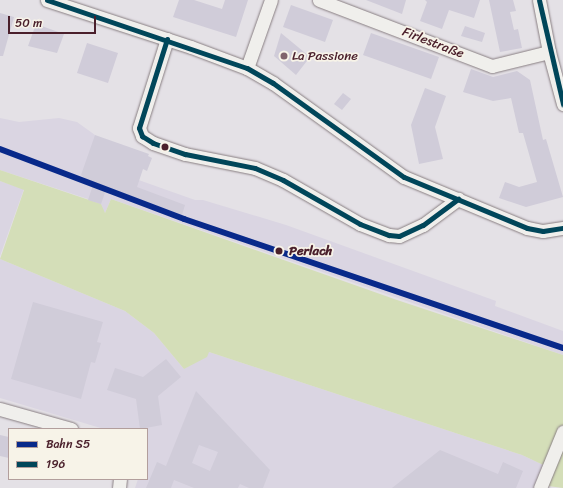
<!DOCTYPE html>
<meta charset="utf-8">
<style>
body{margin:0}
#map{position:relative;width:563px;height:488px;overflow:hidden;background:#e4e1e6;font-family:Sriracha,sans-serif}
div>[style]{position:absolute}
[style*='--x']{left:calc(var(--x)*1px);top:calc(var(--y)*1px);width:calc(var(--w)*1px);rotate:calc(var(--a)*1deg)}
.built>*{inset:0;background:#dad5e2}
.green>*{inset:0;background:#d4deb8}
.building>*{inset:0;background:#d0ccd9}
.roads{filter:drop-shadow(0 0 1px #887e82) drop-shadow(0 0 1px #887e82)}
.street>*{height:13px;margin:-6.5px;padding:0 6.5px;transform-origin:6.5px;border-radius:6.5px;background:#f0efec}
.bus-1>*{height:5px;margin:-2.5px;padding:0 2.5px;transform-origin:2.5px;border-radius:2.5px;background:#00465a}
.rail-1>*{height:6px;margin:-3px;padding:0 3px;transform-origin:3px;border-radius:3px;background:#08298a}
.dots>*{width:11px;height:11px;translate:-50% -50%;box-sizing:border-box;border:2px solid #f7f3e8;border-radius:50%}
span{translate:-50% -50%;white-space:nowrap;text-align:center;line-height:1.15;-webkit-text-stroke:3.5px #f7f3e8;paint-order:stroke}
.street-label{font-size:13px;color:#4a1f2b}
.poi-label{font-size:13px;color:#4a1f2b}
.left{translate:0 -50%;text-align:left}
.stop-label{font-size:13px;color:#4a1f2b;font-weight:700}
.legend{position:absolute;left:8px;top:428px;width:140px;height:52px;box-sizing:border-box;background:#f7f3e8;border:1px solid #b29e9c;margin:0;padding:5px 7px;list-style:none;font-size:12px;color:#4a1f2b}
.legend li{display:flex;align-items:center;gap:8px;height:20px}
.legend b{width:20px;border:1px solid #b29e9c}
.scale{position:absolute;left:8px;top:16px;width:88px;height:18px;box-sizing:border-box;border:2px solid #4a1f2b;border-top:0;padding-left:5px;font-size:12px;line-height:14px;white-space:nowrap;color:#4a1f2b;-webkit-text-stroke:3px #f7f3e8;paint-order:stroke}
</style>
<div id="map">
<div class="built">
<div style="clip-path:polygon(0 118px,19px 122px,59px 118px,77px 122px,95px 135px,116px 172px,195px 200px,203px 200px,286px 225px,496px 301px,495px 306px,563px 331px,563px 355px,111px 199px,105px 213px,88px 199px,0 170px)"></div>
<div style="clip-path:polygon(0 181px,24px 189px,0 256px)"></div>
<div style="clip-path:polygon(0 259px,125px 311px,154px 333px,184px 369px,209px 352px,522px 455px,554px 470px,547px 488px,135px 488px,138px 479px,147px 479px,147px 429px,104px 429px,0 398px)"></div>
</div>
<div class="green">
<div style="clip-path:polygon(0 170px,101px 204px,105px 213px,111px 199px,397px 300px,563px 355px,563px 488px,548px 486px,554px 470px,522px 455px,209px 352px,207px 357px,184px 369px,154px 333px,125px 311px,0 259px,24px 190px,0 181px)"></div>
</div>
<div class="building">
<div style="clip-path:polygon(179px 0,194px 0,222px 9px,225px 0,248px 0,236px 37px,173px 17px)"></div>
<div style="clip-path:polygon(366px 0,406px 0,402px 14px)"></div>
<div style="clip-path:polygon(425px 0,480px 0,474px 18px,449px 10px,442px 29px,420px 21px,427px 2px)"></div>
<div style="clip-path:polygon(489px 0,513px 0,516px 11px,510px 12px,514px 30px,518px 29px,522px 48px,500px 52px)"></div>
<div style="clip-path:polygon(291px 5px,333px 20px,325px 42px,283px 27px)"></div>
<div style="clip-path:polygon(0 13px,14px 17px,3px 56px,0 56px)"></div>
<div style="clip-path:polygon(36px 24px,64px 34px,57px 53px,28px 46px)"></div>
<div style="clip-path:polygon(465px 26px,485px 33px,482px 42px,461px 36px)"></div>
<div style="clip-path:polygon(281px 33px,310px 57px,296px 75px,274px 56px)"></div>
<div style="clip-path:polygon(371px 33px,439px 57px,431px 79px,363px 55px)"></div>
<div style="clip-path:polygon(87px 43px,118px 53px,108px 83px,77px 73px)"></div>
<div style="clip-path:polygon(471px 69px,493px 77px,517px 71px,530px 80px,543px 140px,546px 139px,563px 197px,526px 207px,499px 198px,505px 182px,519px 187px,537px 182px,523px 133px,519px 133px,511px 98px,493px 101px,463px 92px)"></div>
<div style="clip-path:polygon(425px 88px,446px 96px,435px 127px,443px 159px,419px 164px,411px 125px)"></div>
<div style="clip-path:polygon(343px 93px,351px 99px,342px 110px,334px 104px)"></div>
<div style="clip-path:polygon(95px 135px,149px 154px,148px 156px,152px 158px,147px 171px,143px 169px,137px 187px,185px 205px,182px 215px,107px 187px,101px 204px,88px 200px,93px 185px,81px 175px)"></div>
<div style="clip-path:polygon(33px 302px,103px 322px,97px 342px,101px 343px,95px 363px,91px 362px,81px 399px,11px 379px)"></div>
<div style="clip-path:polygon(166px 359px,181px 377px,158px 396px,162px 425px,140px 429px,136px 399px,107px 390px,115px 368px,143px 377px)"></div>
<div style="clip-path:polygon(evenodd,196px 391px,270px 470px,263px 488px,249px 488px,240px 484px,238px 488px,194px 488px,174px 480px,171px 488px,146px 488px,157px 462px,166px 466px,196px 391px,199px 445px,218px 452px,210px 471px,192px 463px,199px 445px)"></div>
<div style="clip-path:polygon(0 435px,9px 437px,9px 458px,0 456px)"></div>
<div style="clip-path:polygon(440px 450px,498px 474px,503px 462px,523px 471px,516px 488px,392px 488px)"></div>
</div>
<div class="roads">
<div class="street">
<div style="--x:47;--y:0;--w:151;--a:18.1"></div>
<div style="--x:191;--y:47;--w:60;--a:20.6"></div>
<div style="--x:247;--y:68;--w:30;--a:30"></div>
<div style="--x:273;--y:83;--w:161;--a:35.7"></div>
<div style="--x:404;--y:177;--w:133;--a:22.5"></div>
<div style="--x:527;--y:228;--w:16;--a:11"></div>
<div style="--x:543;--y:231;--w:20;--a:-9"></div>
<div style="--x:319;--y:0;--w:185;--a:20.9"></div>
<div style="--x:492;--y:66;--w:59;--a:-13.8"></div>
<div style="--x:539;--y:0;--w:53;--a:79.1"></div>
<div style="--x:549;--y:52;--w:54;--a:74.9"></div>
<div style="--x:167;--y:39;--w:93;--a:107.5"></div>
<div style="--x:139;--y:128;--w:9;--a:69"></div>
<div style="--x:142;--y:136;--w:13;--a:32"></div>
<div style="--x:153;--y:143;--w:34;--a:19"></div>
<div style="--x:185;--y:154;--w:71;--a:11.3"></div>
<div style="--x:255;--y:168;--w:30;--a:23"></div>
<div style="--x:283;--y:180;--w:89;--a:29.7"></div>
<div style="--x:360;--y:224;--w:31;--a:21"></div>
<div style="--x:389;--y:235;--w:10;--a:6"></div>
<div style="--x:399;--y:236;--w:26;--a:-25"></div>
<div style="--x:423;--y:225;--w:44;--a:-36.6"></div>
<div style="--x:247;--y:68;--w:72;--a:-70.6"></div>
<div style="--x:0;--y:409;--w:74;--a:15.7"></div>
<div style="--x:119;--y:488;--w:9;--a:-84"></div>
<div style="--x:540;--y:488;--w:61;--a:-67.7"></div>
</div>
</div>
<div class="bus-1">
<div style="--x:47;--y:0;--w:211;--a:18.8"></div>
<div style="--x:247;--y:68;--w:30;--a:30"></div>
<div style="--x:273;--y:83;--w:161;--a:35.7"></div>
<div style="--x:404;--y:177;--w:133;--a:22.5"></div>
<div style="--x:527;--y:228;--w:16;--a:11"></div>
<div style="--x:543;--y:231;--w:20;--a:-9"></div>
<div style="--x:539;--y:0;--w:107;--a:77"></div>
<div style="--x:167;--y:39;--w:93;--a:107.5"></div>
<div style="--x:139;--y:128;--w:9;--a:69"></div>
<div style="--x:142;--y:136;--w:13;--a:32"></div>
<div style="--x:153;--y:143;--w:34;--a:19"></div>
<div style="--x:185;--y:154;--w:71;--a:11.3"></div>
<div style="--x:255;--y:168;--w:30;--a:23"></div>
<div style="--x:283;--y:180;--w:89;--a:29.7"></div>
<div style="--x:360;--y:224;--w:31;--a:21"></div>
<div style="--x:389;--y:235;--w:10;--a:6"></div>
<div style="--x:399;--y:236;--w:26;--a:-25"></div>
<div style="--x:423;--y:225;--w:44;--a:-36.6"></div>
</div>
<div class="rail-1">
<div style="--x:0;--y:149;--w:197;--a:20.8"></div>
<div style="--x:184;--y:219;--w:400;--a:18.8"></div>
</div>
<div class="dots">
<div style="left:284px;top:56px;background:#80636c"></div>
<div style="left:165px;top:147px;background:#4a1f2b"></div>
<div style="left:279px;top:251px;background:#4a1f2b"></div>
</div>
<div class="street-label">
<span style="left:433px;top:43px;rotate:21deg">Firlestraße</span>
</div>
<div class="poi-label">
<span class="left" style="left:292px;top:56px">La Passione</span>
</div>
<div class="stop-label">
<span class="left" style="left:289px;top:251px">Perlach</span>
</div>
<ul class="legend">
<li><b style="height:5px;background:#08298a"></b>Bahn S5</li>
<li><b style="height:5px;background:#00465a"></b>196</li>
</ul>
<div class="scale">50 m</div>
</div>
